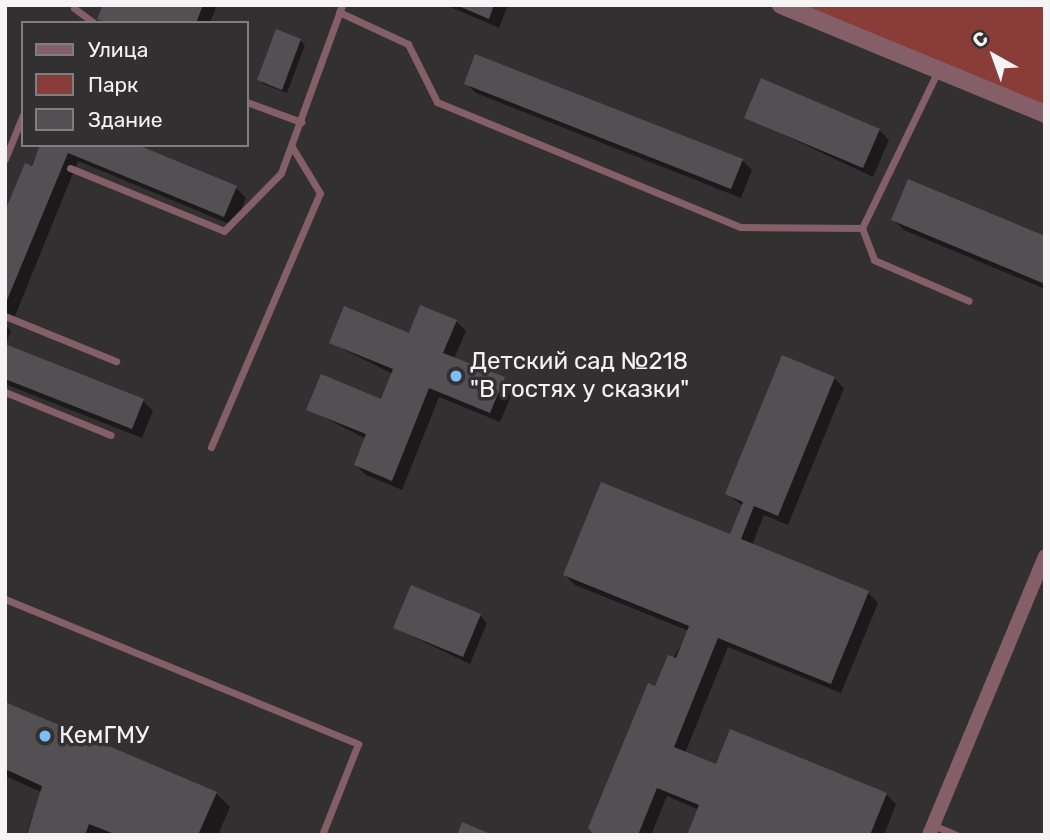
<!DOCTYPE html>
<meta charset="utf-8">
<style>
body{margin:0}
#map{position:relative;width:1050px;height:840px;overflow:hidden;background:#333032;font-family:Rubik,sans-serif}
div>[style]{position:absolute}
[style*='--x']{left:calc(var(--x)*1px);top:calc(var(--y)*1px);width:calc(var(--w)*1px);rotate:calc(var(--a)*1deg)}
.green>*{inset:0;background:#893c38}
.shadow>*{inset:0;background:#0007}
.building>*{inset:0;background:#535053}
.service>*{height:7px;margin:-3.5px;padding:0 3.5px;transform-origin:3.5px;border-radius:3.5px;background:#855f67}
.minor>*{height:14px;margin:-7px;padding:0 7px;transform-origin:7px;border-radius:7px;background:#855f67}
.tertiary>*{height:18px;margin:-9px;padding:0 9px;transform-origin:9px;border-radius:9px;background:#855f67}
.dots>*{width:19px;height:19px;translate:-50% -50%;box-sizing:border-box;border:4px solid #333032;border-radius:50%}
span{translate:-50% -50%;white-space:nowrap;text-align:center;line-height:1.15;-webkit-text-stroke:7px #333032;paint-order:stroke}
.poi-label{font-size:24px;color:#f5f3f4}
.left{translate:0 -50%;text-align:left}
.frame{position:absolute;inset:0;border:7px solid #f5f3f4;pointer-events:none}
.legend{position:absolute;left:21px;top:21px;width:228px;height:126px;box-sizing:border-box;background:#333032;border:2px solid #817e80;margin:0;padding:9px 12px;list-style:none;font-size:21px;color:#f5f3f4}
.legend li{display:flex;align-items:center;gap:14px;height:35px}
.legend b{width:35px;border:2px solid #817e80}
.north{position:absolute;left:959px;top:21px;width:70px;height:70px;-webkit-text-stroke:5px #333032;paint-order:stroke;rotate:320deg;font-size:19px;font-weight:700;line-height:28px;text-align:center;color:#f5f3f4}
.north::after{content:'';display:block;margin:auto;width:24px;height:32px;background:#f5f3f4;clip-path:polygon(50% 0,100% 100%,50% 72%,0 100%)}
</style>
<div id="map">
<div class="green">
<div style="clip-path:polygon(781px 5px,1045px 5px,1045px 114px)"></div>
</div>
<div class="shadow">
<div style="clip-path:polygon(105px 5px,217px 5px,210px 23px,103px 23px)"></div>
<div style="clip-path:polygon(446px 5px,508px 5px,499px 28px)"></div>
<div style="clip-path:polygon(300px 40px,305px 45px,287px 93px,263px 84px,259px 80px)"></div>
<div style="clip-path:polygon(466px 83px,742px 160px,752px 170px,741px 198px,476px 93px)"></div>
<div style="clip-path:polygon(746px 117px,879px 130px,889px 140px,873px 177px)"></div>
<div style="clip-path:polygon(42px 145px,236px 188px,246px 198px,234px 226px,78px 161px,13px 321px,5px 318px,5px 216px)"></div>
<div style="clip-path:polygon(894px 220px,1045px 238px,1045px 289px,904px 230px)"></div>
<div style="clip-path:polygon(456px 321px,466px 331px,454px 359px,514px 389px,500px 422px,439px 397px,402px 490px,366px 475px,356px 465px,366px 439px,308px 409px,382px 401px,393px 374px,331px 343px,410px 335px)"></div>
<div style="clip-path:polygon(5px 325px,11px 331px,5px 346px)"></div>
<div style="clip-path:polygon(5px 346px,143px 401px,153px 411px,142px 438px,5px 384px)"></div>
<div style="clip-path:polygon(834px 378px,844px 388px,788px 525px,764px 515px,752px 545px,868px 593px,878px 603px,841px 693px,728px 647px,685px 753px,717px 766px,886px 794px,896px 804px,884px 835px,689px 835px,699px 810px,667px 796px,651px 835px,596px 835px,656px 688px,689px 631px,575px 585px,565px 575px,731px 537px,743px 506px,727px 494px)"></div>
<div style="clip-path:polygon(480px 615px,487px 623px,470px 664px,395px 628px)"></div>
<div style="clip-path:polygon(5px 704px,216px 793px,230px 807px,218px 835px,26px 835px,41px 792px,5px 776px)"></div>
</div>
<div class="building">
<div style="clip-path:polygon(103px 5px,203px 5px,196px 23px,106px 23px,97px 19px)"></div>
<div style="clip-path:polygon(456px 5px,494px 5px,489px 19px)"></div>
<div style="clip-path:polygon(276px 29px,301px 39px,282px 90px,257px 80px)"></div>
<div style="clip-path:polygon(475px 54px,743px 159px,731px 189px,464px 84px)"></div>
<div style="clip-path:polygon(761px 78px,880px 129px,863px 168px,744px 118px)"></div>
<div style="clip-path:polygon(40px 145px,138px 145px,237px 186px,224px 217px,68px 153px,5px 305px,5px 211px,25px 163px,32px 166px)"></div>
<div style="clip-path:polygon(908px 179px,1045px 236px,1045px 284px,891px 220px)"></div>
<div style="clip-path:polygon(420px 305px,457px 320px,443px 353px,505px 377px,490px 413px,429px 388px,392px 481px,354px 465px,366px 434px,306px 410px,321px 374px,381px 399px,393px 369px,329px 343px,344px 306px,409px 333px)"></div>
<div style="clip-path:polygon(5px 344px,144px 399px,132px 429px,5px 379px)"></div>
<div style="clip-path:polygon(782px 355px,835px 377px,778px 516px,754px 506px,741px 539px,869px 591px,831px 684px,718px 638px,674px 747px,716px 764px,730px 729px,887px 793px,870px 835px,687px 835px,699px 805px,657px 788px,638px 835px,594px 835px,588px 828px,648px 683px,655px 686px,668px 655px,676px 658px,689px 626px,563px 575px,601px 482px,730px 534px,743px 502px,725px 494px)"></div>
<div style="clip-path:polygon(411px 585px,481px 614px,463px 657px,393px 628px)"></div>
<div style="clip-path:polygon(5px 702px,217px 792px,198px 835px,117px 835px,89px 824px,85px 835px,27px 835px,42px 786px,5px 769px)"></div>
<div style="clip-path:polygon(462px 822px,493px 835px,457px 835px)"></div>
</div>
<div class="service">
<div style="--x:74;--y:8;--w:25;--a:37"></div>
<div style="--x:339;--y:12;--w:76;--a:24.9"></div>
<div style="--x:408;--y:44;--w:65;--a:63.4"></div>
<div style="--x:437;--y:102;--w:328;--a:22.4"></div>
<div style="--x:740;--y:227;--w:122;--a:0.5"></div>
<div style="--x:862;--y:228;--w:174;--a:-64.2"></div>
<div style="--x:247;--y:102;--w:58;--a:20.3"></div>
<div style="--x:5;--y:159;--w:48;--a:-67.8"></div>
<div style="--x:70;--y:168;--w:166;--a:22.2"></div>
<div style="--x:224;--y:231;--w:81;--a:-45.5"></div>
<div style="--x:281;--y:173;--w:179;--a:-70"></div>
<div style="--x:862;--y:228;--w:34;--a:69"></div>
<div style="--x:874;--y:260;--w:103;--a:23.3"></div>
<div style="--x:5;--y:316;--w:120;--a:22.1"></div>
<div style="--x:5;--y:392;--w:114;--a:22.1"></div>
<div style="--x:211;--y:447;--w:276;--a:-66.8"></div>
<div style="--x:320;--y:193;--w:54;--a:-121.3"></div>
<div style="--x:5;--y:599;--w:382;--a:22.3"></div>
<div style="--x:358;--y:744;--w:98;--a:111.6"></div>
<div style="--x:933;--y:825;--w:26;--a:23"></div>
</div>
<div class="minor">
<div style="--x:929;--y:835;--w:302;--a:-67.4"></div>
</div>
<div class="tertiary">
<div style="--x:781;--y:5;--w:286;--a:22.4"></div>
</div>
<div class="dots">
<div style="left:456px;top:376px;background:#7cbef9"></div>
<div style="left:45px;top:736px;background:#7cbef9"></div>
</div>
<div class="poi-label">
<span class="left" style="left:470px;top:376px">Детский сад №218<br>"В гостях у сказки"</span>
<span class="left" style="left:59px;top:736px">КемГМУ</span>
</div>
<div class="frame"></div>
<ul class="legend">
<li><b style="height:9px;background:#855f67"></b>Улица</li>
<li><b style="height:19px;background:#893c38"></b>Парк</li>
<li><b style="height:19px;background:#535053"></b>Здание</li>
</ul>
<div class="north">С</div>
</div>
